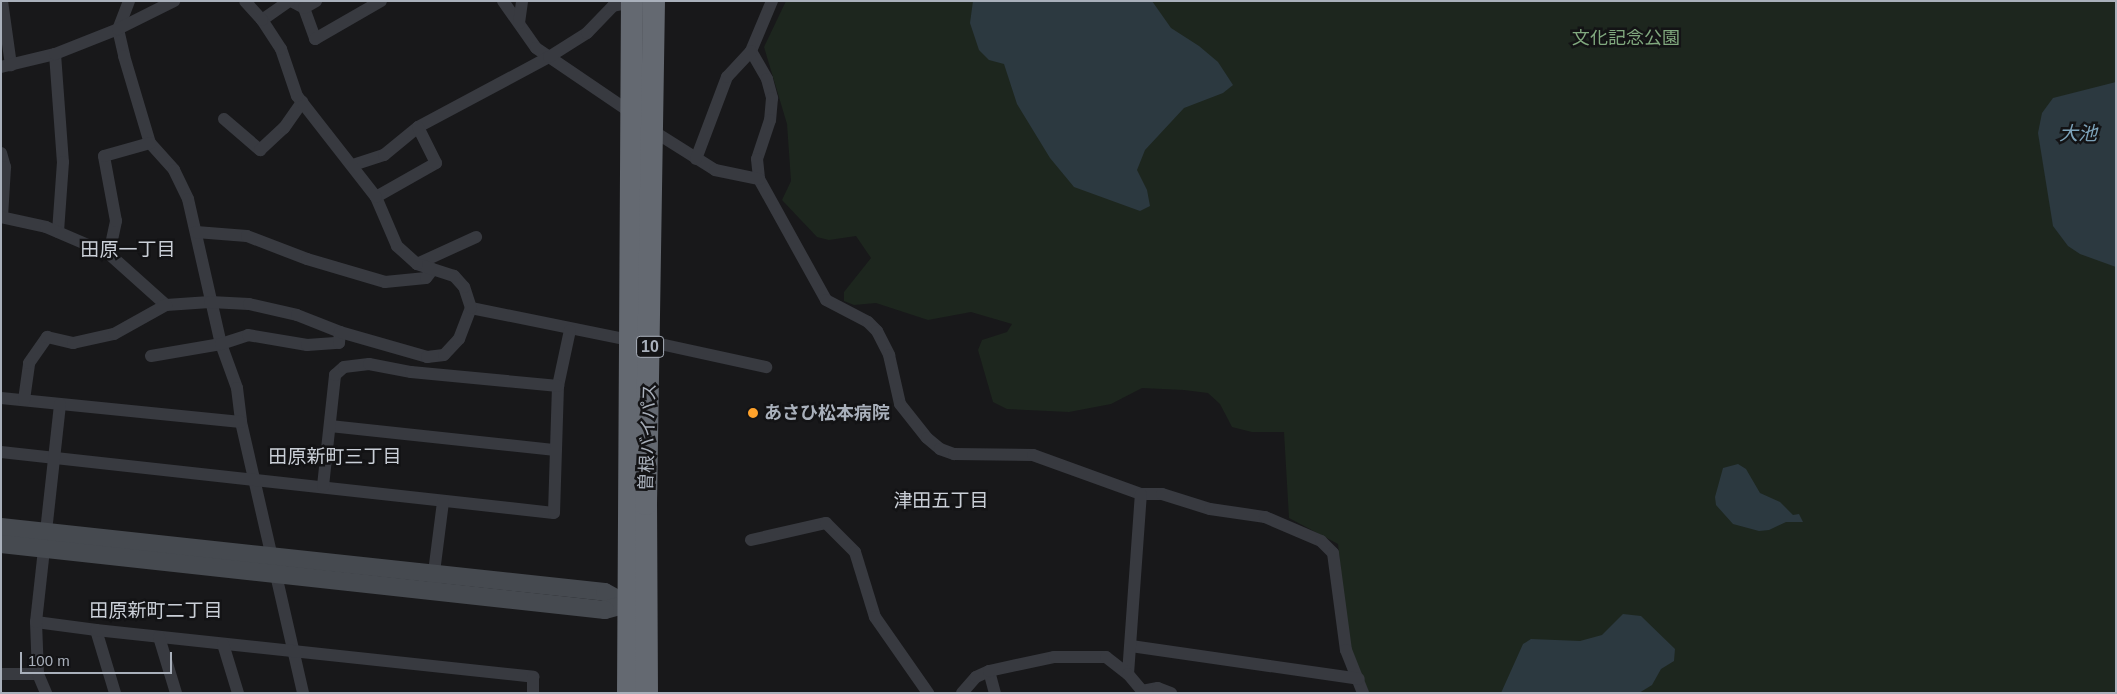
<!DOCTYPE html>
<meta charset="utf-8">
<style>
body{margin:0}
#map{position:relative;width:2117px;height:694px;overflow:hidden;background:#18181a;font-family:Helvetica,"Noto Sans JP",sans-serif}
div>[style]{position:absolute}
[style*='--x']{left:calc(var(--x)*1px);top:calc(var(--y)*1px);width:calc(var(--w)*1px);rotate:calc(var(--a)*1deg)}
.green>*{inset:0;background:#1d261e}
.water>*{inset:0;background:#2c3940}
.street>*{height:12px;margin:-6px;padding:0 6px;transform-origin:6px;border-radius:6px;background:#383a40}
.secondary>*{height:18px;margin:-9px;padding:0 9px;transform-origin:9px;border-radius:9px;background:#464a50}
.highway>*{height:22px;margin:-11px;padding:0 11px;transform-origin:11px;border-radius:11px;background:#646971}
.dots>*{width:14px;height:14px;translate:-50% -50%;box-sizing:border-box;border:2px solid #131315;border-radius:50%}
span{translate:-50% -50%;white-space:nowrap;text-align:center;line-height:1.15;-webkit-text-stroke:5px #131315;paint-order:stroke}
.shield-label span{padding:1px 4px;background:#131315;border:1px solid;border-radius:4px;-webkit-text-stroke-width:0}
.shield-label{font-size:16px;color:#a9b0bb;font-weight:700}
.park-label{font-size:18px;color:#80a87e}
.poi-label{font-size:18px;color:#a9b0bb;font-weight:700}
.left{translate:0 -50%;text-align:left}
.street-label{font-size:18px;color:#a9b0bb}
.water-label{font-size:19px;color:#7da3ba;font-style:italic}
.neighbourhood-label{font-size:19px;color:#cacfd7}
.frame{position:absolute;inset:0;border:2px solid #a9b0bb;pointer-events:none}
.scale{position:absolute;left:20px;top:652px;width:152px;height:22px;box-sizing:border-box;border:2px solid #a9b0bb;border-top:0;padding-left:6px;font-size:15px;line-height:18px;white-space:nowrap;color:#a9b0bb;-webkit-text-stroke:4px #131315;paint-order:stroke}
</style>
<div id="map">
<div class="green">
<div style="clip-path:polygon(786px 1px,2116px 1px,2116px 693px,1366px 693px,1349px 649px,1338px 544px,1289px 518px,1284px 432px,1252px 432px,1232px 427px,1220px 404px,1208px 393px,1184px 390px,1142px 388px,1111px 404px,1069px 412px,1007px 409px,993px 402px,978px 350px,982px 340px,1007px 332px,1012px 324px,971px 312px,928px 320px,876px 303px,854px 305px,844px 301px,844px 292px,871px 258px,856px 236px,829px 240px,817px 237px,782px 200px,791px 181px,787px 124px,764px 47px)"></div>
</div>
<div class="water">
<div style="clip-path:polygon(973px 1px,1152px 1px,1171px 28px,1199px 46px,1218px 62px,1233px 85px,1223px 93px,1184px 108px,1145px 150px,1137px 170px,1147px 190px,1150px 206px,1140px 211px,1074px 187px,1050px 158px,1017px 104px,1004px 64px,989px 60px,979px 50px,970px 23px)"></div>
<div style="clip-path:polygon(2116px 82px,2116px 267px,2080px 254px,2068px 246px,2053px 226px,2038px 133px,2042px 113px,2053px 98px)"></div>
<div style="clip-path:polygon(1738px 464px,1746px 469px,1760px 493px,1780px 502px,1793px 515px,1799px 514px,1803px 522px,1786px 522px,1769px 530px,1759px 531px,1733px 524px,1716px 505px,1715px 497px,1723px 468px)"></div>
<div style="clip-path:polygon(1623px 614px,1641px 616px,1675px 649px,1674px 661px,1661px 669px,1652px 685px,1639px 693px,1501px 693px,1523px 644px,1531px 639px,1580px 641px,1602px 635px)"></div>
</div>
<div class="street">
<div style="--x:2;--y:1;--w:65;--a:82"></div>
<div style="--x:129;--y:1;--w:30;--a:111"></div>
<div style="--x:118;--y:29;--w:28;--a:77"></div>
<div style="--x:124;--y:56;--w:91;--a:73.4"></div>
<div style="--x:150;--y:143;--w:36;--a:48"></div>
<div style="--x:174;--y:170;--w:32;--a:64"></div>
<div style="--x:188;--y:199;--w:149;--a:77.2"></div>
<div style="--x:221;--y:344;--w:47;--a:70"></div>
<div style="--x:237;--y:388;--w:34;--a:83"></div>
<div style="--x:241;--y:422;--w:278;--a:77.1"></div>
<div style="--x:291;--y:1;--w:15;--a:28"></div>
<div style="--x:304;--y:8;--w:33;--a:70"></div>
<div style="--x:315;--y:39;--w:76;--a:-29.9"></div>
<div style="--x:503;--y:1;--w:57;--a:54.9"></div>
<div style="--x:536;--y:48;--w:117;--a:34.2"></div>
<div style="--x:772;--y:1;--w:54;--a:112.8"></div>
<div style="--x:751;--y:51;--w:32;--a:60"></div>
<div style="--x:767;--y:79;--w:20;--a:75"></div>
<div style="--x:772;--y:98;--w:22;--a:95"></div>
<div style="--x:770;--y:120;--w:41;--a:108.4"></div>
<div style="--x:757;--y:159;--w:20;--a:84"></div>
<div style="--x:759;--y:179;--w:138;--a:61"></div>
<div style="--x:826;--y:300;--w:47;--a:27.6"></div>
<div style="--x:868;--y:322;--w:13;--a:45"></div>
<div style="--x:877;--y:331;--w:27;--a:63"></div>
<div style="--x:889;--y:355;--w:50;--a:77.3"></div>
<div style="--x:900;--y:404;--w:43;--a:51.5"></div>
<div style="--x:927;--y:438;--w:17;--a:40"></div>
<div style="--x:940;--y:449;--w:15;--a:20"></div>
<div style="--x:954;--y:454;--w:79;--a:0.7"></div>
<div style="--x:1033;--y:455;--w:115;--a:19.9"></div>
<div style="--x:1141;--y:494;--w:21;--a:0"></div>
<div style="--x:1162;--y:494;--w:50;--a:17.4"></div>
<div style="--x:1210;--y:509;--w:56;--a:8.3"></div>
<div style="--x:1265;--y:517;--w:61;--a:23.2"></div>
<div style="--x:1321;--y:541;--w:17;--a:45"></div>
<div style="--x:1333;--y:553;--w:98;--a:82.4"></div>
<div style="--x:1346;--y:650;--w:46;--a:68.4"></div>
<div style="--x:304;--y:8;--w:14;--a:-30"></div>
<div style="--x:262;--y:20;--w:33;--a:-35"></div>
<div style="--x:519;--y:23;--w:22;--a:-82"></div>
<div style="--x:55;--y:54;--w:108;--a:85.8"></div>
<div style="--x:63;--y:162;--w:70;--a:94.1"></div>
<div style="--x:1;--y:67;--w:56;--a:-13.5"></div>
<div style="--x:55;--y:54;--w:68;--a:-21.6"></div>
<div style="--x:118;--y:29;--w:63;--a:-26.6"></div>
<div style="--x:224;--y:119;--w:48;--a:40.7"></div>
<div style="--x:260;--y:150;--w:33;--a:-43"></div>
<div style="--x:284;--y:128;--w:32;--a:-55"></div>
<div style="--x:650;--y:129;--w:77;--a:32.2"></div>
<div style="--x:715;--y:170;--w:45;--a:11.6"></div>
<div style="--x:1;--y:153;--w:15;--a:74"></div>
<div style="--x:5;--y:167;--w:50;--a:93.4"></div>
<div style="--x:696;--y:159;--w:88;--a:-69.3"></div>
<div style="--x:727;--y:77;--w:35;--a:-47"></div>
<div style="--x:353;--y:165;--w:33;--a:-18"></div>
<div style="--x:384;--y:155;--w:44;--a:-39.5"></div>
<div style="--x:418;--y:127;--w:149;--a:-28.1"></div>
<div style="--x:549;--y:57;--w:45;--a:-32.3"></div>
<div style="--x:587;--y:33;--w:37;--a:-46"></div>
<div style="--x:613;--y:6;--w:19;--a:-12"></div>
<div style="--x:376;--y:197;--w:69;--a:-29.5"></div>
<div style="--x:436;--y:163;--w:40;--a:-116.6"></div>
<div style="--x:1;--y:217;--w:46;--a:12.5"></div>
<div style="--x:46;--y:227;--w:69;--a:23.2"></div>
<div style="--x:109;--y:254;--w:76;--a:41.8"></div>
<div style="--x:166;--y:305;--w:44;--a:-3.9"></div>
<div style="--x:210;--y:302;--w:39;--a:3"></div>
<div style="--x:249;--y:304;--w:49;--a:12.9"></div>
<div style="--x:297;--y:315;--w:46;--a:21.6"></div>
<div style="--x:196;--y:232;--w:51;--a:4.5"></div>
<div style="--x:247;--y:236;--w:64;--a:21"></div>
<div style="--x:307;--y:259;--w:81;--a:16.4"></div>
<div style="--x:385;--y:282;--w:41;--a:-5.6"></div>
<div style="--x:426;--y:278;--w:11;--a:-52"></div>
<div style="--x:109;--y:254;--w:34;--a:-78"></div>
<div style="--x:116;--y:221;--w:66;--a:-100.5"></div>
<div style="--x:104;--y:156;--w:48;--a:-15.8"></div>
<div style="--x:417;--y:264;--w:65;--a:-24.6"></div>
<div style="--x:471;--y:308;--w:162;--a:11.4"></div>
<div style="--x:651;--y:342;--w:118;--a:12.3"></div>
<div style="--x:151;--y:356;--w:71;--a:-9.7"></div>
<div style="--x:221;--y:344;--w:28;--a:-18"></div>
<div style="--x:248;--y:335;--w:60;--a:9.6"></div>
<div style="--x:307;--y:345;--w:32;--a:-4"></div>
<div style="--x:339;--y:343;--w:11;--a:-85"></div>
<div style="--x:340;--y:332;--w:91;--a:16"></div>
<div style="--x:427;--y:357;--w:17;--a:-7"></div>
<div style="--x:444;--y:355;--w:22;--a:-47"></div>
<div style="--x:459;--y:339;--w:33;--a:-69"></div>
<div style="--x:471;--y:308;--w:22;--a:-108"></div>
<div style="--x:464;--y:287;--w:15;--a:-132"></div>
<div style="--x:454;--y:276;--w:39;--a:-162"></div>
<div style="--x:417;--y:264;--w:27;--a:-138"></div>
<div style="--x:397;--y:246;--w:53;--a:-113.2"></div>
<div style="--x:376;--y:197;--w:128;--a:-128"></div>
<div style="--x:297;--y:96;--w:50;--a:-108.8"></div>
<div style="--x:281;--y:49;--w:35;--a:-123"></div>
<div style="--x:262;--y:20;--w:25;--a:-132"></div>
<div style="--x:1;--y:398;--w:241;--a:5.7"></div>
<div style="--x:24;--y:400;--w:37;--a:-82"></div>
<div style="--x:29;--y:363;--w:32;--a:-55"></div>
<div style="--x:47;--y:337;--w:27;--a:13"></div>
<div style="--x:73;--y:343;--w:42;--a:-12.4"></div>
<div style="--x:114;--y:334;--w:60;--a:-29.1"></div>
<div style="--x:330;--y:426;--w:227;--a:6.1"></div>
<div style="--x:1;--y:452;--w:556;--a:6.29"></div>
<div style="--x:554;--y:513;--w:127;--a:-88.2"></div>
<div style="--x:558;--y:386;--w:57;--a:-77.9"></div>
<div style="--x:323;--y:486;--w:112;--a:-83.8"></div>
<div style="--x:335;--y:375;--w:12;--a:-42"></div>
<div style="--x:344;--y:367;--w:25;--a:-7"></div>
<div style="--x:369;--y:364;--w:43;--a:10.8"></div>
<div style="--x:411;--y:372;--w:148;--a:5.4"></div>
<div style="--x:751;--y:540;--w:77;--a:-12.8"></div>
<div style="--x:826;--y:523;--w:41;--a:45"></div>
<div style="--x:855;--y:552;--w:68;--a:72.9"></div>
<div style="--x:875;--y:617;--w:93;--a:55.1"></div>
<div style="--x:433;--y:580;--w:79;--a:-82.7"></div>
<div style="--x:36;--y:622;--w:61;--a:7.6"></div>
<div style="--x:96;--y:630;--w:66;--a:73.2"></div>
<div style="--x:96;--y:630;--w:440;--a:6.1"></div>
<div style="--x:533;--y:677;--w:16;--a:90"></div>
<div style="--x:159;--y:637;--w:59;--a:73.1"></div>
<div style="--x:223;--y:644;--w:51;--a:73"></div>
<div style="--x:1131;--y:646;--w:230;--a:8.2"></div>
<div style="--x:989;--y:671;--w:23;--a:75"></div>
<div style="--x:1;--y:674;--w:37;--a:0"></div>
<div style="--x:38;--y:674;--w:52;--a:-92.2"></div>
<div style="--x:36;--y:622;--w:219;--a:-83.7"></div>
<div style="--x:38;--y:674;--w:21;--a:67"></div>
<div style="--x:1128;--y:674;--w:180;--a:-85.9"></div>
<div style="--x:1142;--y:691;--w:16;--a:-11"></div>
<div style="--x:1158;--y:688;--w:14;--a:21"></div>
<div style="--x:962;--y:693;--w:21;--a:-49"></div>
<div style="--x:976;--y:677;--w:14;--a:-25"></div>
<div style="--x:989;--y:671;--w:66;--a:-12.2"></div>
<div style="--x:1054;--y:657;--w:52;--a:0"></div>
<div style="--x:1106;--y:657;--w:28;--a:38"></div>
<div style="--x:1128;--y:674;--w:25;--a:50"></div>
</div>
<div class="secondary">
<div style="--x:1;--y:527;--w:607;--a:6.14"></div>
<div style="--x:605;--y:592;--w:25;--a:29"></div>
<div style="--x:627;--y:604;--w:23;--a:165"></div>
<div style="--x:605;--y:610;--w:608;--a:-173.76"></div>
</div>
<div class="highway">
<div style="--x:628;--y:693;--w:692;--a:-89.67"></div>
<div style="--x:647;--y:693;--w:189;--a:-90.3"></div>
<div style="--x:646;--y:504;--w:503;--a:-89.09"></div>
</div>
<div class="dots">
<div style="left:753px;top:413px;background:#ffa22b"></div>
</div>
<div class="shield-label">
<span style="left:650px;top:347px">10</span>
</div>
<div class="park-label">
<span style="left:1626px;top:38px">文化記念公園</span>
</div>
<div class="poi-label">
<span class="left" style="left:764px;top:413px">あさひ松本病院</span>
</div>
<div class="street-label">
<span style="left:648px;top:437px;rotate:-88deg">曽根バイパス</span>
</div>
<div class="water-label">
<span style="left:2078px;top:134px">大池</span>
</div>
<div class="neighbourhood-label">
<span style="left:128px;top:250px">田原一丁目</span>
<span style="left:335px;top:457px">田原新町三丁目</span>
<span style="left:941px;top:501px">津田五丁目</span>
<span style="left:156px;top:611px">田原新町二丁目</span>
</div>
<div class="frame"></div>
<div class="scale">100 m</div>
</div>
